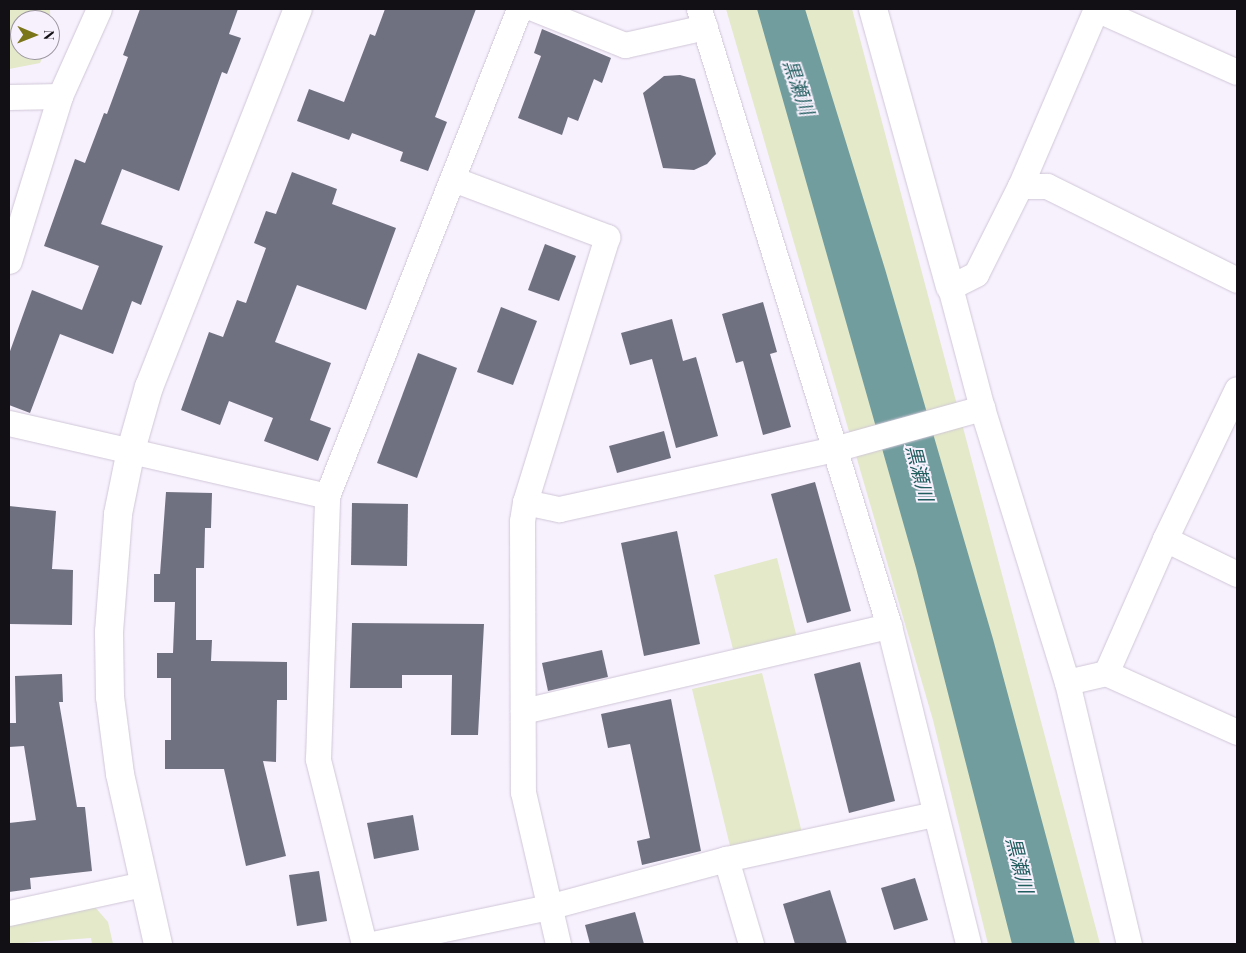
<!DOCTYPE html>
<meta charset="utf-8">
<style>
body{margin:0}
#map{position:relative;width:1246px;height:953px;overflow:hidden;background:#f7f0fd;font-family:"Playfair Display","Noto Sans JP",serif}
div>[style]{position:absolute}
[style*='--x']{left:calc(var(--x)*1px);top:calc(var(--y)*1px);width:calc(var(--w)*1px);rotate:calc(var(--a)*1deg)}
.green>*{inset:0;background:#e3e9c9}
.water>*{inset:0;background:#729d9e}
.building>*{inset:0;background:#707180}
.roads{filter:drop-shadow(0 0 1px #d0c7d7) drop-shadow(0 0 1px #d0c7d7)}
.street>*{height:25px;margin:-12.5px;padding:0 12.5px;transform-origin:12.5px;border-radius:12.5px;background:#fff}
.secondary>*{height:28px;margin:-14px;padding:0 14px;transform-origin:14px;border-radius:14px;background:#fff}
span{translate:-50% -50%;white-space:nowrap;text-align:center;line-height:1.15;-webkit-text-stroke:4px #f7f0fd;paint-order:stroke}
.water-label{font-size:19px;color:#205d5e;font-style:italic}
.frame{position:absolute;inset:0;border:10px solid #131015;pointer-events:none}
.north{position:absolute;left:10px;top:10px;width:50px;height:50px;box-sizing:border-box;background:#f7f0fd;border:1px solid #9c96a0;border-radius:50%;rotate:91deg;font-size:14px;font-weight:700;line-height:20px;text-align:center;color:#131015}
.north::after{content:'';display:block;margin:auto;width:18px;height:22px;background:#7c761b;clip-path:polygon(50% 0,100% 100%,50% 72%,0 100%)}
</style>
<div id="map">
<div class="green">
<div style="clip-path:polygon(9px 9px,50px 9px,51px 40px,50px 43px,50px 20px,20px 20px,20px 50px,46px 50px,40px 63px,9px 69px)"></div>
<div style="clip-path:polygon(726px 9px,852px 9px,1100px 944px,988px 944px,933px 720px)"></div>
<div style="clip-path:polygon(777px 558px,797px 638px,734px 653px,714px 575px)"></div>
<div style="clip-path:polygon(762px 673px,802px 833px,731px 850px,692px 689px)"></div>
<div style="clip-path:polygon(94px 906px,108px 922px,113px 944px,92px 944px,91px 938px,9px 944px,9px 926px)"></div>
</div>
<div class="water">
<div style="clip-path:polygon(757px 9px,805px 9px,885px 269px,993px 639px,1075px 944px,1012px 944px,916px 568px)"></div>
</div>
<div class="building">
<div style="clip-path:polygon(140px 9px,238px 9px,229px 34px,241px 38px,227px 74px,222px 72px,179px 191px,122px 169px,101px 224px,163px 246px,141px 305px,132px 301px,113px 354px,60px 334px,30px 413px,9px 405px,9px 354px,32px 290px,82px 310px,99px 266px,44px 246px,75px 159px,85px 163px,104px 113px,107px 114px,128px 57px,123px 55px)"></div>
<div style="clip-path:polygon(385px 9px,476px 9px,435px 117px,447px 122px,428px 171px,400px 161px,403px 152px,352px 133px,349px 140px,297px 121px,309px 89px,344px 102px,370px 34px,375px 36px)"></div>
<div style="clip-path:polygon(542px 29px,611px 58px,602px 83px,594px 79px,578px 121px,568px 117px,562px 135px,518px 118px,541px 56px,534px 53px)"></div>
<div style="clip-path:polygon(680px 75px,695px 79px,716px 154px,707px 164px,694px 170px,663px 168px,643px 93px,664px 76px)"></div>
<div style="clip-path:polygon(292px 172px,337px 189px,332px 204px,396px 228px,366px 310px,297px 285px,275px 342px,331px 363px,310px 420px,331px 428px,318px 461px,264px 441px,273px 418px,229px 401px,220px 425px,181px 410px,209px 332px,223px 337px,237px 300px,246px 303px,266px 248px,254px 243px,266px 211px,276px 214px)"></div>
<div style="clip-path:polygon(545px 244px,576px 256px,559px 301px,528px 290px)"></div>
<div style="clip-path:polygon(763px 302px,777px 352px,770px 354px,791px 427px,763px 435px,743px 361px,736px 363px,722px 314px)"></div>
<div style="clip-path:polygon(501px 307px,537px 321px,513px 385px,477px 372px)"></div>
<div style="clip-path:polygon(672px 319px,683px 361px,696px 357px,718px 436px,676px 448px,652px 359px,630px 365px,621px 333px)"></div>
<div style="clip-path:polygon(418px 353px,457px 368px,417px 478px,377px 463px)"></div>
<div style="clip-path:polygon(664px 431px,671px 458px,617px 473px,609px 446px)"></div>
<div style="clip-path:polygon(815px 482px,851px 611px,807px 623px,771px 494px)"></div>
<div style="clip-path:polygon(166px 492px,212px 493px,211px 528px,205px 528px,204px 568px,196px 568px,196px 640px,212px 640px,211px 661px,287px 662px,287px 700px,277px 700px,276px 762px,263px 761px,286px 856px,246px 866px,224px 769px,165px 769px,165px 740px,171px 740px,171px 678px,157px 678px,157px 653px,173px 653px,175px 602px,154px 602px,154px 574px,160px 574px)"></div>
<div style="clip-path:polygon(352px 503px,408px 504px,407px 566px,351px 565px)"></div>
<div style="clip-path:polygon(9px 506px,56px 511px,52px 569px,73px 570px,72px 625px,9px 624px)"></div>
<div style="clip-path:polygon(677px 531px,700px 644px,644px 656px,621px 543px)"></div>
<div style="clip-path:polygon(352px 623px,484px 624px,478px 735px,451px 735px,452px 675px,402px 675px,402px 688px,350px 688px)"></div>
<div style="clip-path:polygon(602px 650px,608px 677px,548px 691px,542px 663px)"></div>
<div style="clip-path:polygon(860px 662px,895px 801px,849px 813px,814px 674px)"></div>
<div style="clip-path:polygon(62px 674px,63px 702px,59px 702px,77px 807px,85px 807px,92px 871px,30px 878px,31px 889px,9px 892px,9px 823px,36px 820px,24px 746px,9px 747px,9px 723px,16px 723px,15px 676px)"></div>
<div style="clip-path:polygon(671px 699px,701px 851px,642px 865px,637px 841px,650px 838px,630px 744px,608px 748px,601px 714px)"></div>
<div style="clip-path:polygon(413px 815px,419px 850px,374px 859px,367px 823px)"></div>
<div style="clip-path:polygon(319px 871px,327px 921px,297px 926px,289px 875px)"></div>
<div style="clip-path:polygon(915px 878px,928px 920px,894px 930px,881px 888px)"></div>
<div style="clip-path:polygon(830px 890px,847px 944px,795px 944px,783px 904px)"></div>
<div style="clip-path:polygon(635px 912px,644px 944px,590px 944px,585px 925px)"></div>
</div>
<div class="roads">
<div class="street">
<div style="--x:535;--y:9;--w:97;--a:21.8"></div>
<div style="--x:625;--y:45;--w:82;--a:-12.7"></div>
<div style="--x:699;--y:9;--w:646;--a:72.88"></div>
<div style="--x:889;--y:626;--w:328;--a:76"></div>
<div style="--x:1096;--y:9;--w:193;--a:113.2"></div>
<div style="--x:1020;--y:186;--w:98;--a:116.6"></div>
<div style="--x:976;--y:274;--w:29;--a:153"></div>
<div style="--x:950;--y:287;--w:125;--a:75.2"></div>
<div style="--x:982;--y:408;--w:287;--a:72.8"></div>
<div style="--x:1067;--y:682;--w:269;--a:76.7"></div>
<div style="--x:1096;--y:9;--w:154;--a:24.1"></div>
<div style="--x:9;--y:97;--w:51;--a:-1.1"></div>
<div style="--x:453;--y:179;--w:165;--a:20.6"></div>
<div style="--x:607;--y:237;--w:277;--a:107.2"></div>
<div style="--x:525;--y:502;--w:19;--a:99"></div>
<div style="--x:522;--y:521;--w:271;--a:89.8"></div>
<div style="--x:523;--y:792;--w:156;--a:77"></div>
<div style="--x:1020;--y:186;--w:27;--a:0"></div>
<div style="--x:1047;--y:186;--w:212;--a:26.3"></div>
<div style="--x:9;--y:261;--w:173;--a:-72.8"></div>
<div style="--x:60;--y:96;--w:95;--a:-65.9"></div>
<div style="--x:9;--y:423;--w:326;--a:12.9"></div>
<div style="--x:525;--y:502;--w:35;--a:12"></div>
<div style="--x:559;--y:509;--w:281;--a:-12.3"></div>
<div style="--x:834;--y:449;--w:154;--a:-15.5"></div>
<div style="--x:1165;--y:539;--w:80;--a:25.9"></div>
<div style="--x:1106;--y:673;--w:146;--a:-66.2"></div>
<div style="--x:1165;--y:539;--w:166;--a:-64.4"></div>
<div style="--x:1067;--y:682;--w:40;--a:-13"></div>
<div style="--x:1106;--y:673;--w:144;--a:24.2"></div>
<div style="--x:523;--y:711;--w:376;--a:-13.1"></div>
<div style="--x:726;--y:859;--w:89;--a:73.6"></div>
<div style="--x:9;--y:913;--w:137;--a:-12.2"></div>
<div style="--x:364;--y:944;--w:191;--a:-104"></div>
<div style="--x:318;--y:759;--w:263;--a:-88"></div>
<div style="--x:327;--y:496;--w:523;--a:-68.48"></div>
<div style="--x:373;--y:944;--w:179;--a:-11.9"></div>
<div style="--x:548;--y:907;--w:184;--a:-15.1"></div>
<div style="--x:726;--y:859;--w:214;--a:-12.2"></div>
</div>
<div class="secondary">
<div style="--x:873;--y:9;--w:288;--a:74.5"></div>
<div style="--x:158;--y:944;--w:174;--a:-102.6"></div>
<div style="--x:120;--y:774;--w:78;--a:-97.4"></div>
<div style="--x:110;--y:697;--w:65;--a:-90.9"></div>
<div style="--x:109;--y:632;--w:118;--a:-85.6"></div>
<div style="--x:118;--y:514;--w:65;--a:-78.5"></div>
<div style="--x:131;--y:450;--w:66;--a:-74.1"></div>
<div style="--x:149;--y:387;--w:406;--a:-68.5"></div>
</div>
</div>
<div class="water-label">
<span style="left:799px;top:87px;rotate:71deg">黒瀬川</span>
<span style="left:920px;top:473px;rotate:76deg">黒瀬川</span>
<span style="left:1020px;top:865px;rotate:76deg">黒瀬川</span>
</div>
<div class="frame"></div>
<div class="north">N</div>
</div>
